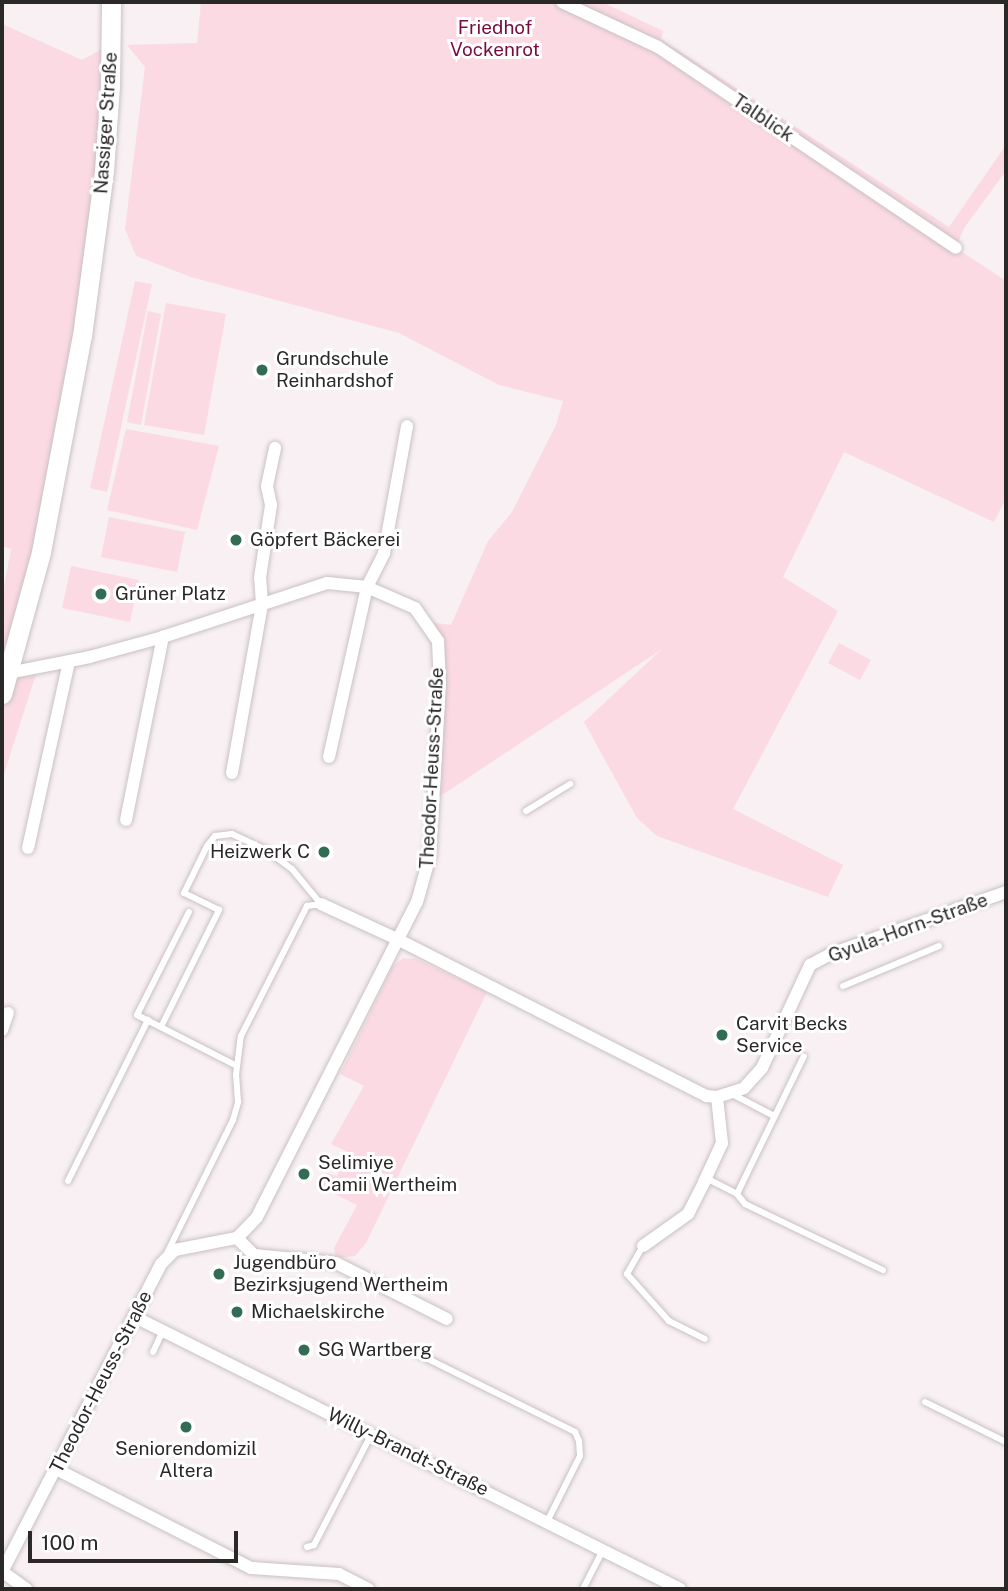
<!DOCTYPE html>
<meta charset="utf-8">
<style>
body{margin:0}
#map{position:relative;width:1008px;height:1591px;overflow:hidden;background:#f8f0f2;font-family:"Public Sans",sans-serif}
div>[style]{position:absolute}
[style*='--x']{left:calc(var(--x)*1px);top:calc(var(--y)*1px);width:calc(var(--w)*1px);rotate:calc(var(--a)*1deg)}
.green>*{inset:0;background:#fbdae3}
.roads{filter:drop-shadow(0 0 2px #c9c1c3) drop-shadow(0 0 2px #c9c1c3)}
.service>*{height:6px;margin:-3px;padding:0 3px;transform-origin:3px;border-radius:3px;background:#fff}
.minor>*{height:12px;margin:-6px;padding:0 6px;transform-origin:6px;border-radius:6px;background:#fff}
.secondary>*{height:19px;margin:-9.5px;padding:0 9.5px;transform-origin:9.5px;border-radius:9.5px;background:#fff}
.dots>*{width:19px;height:19px;translate:-50% -50%;box-sizing:border-box;border:4px solid #fff;border-radius:50%}
span{translate:-50% -50%;white-space:nowrap;text-align:center;line-height:1.15;-webkit-text-stroke:6px #fff;paint-order:stroke}
.park-label{font-size:19px;color:#780b40}
.street-label{font-size:19px;color:#2b2828}
.poi-label{font-size:19px;color:#2b2828}
.left{translate:0 -50%;text-align:left}
.right{translate:-100% -50%;text-align:right}
.frame{position:absolute;inset:0;border:4px solid #2b2828;pointer-events:none}
.scale{position:absolute;left:28px;top:1531px;width:210px;height:32px;box-sizing:border-box;border:4px solid #2b2828;border-top:0;padding-left:9px;font-size:21px;line-height:24px;white-space:nowrap;color:#2b2828;-webkit-text-stroke:5px #fff;paint-order:stroke}
</style>
<div id="map">
<div class="green">
<div style="clip-path:polygon(201px 2px,602px 2px,663px 31px,661px 39px,949px 227px,1006px 145px,1006px 171px,964px 228px,956px 248px,1006px 281px,1006px 498px,994px 522px,844px 452px,783px 577px,838px 611px,733px 809px,843px 865px,828px 897px,657px 836px,637px 818px,584px 722px,662px 649px,433px 801px,438px 641px,427px 622px,451px 625px,488px 541px,512px 512px,556px 425px,563px 401px,499px 385px,399px 333px,191px 277px,136px 256px,125px 229px,145px 67px,127px 45px,197px 43px)"></div>
<div style="clip-path:polygon(2px 24px,82px 60px,111px 44px,95px 243px,8px 672px,38px 668px,2px 780px,2px 598px,11px 549px,2px 546px)"></div>
<div style="clip-path:polygon(135px 281px,152px 284px,107px 492px,90px 488px)"></div>
<div style="clip-path:polygon(166px 303px,226px 314px,204px 435px,144px 425px)"></div>
<div style="clip-path:polygon(148px 311px,161px 314px,141px 425px,127px 422px)"></div>
<div style="clip-path:polygon(126px 429px,219px 446px,197px 530px,107px 510px)"></div>
<div style="clip-path:polygon(109px 517px,185px 532px,177px 572px,101px 557px)"></div>
<div style="clip-path:polygon(71px 566px,139px 580px,130px 622px,62px 608px)"></div>
<div style="clip-path:polygon(839px 643px,871px 660px,860px 680px,828px 663px)"></div>
<div style="clip-path:polygon(403px 958px,416px 959px,487px 992px,366px 1243px,355px 1256px,336px 1258px,334px 1248px,357px 1205px,320px 1187px,327px 1173px,337px 1176px,350px 1153px,331px 1144px,364px 1086px,340px 1074px,393px 966px)"></div>
</div>
<div class="roads">
<div class="service">
<div style="--x:526;--y:811;--w:52;--a:-31.5"></div>
<div style="--x:189;--y:912;--w:115;--a:116.8"></div>
<div style="--x:137;--y:1015;--w:112;--a:27"></div>
<div style="--x:843;--y:986;--w:104;--a:-22.6"></div>
<div style="--x:161;--y:1027;--w:131;--a:-63.6"></div>
<div style="--x:219;--y:910;--w:39;--a:-154"></div>
<div style="--x:184;--y:893;--w:52;--a:-63.9"></div>
<div style="--x:207;--y:846;--w:13;--a:-51"></div>
<div style="--x:215;--y:836;--w:17;--a:-7"></div>
<div style="--x:232;--y:834;--w:40;--a:25"></div>
<div style="--x:268;--y:851;--w:30;--a:37"></div>
<div style="--x:292;--y:869;--w:45;--a:50.4"></div>
<div style="--x:732;--y:1094;--w:47;--a:27.6"></div>
<div style="--x:706;--y:1178;--w:35;--a:27"></div>
<div style="--x:737;--y:1194;--w:13;--a:51"></div>
<div style="--x:745;--y:1204;--w:153;--a:25.6"></div>
<div style="--x:68;--y:1181;--w:180;--a:-63.6"></div>
<div style="--x:737;--y:1194;--w:153;--a:-64.1"></div>
<div style="--x:643;--y:1246;--w:32;--a:120"></div>
<div style="--x:627;--y:1274;--w:63;--a:48.2"></div>
<div style="--x:669;--y:1321;--w:40;--a:26.6"></div>
<div style="--x:167;--y:1253;--w:148;--a:-63.6"></div>
<div style="--x:233;--y:1120;--w:19;--a:-74"></div>
<div style="--x:238;--y:1102;--w:27;--a:-94"></div>
<div style="--x:236;--y:1075;--w:39;--a:-83"></div>
<div style="--x:241;--y:1036;--w:146;--a:-63.1"></div>
<div style="--x:307;--y:906;--w:14;--a:-8"></div>
<div style="--x:153;--y:1352;--w:23;--a:-65"></div>
<div style="--x:416;--y:1353;--w:178;--a:26.4"></div>
<div style="--x:575;--y:1432;--w:10;--a:66"></div>
<div style="--x:579;--y:1441;--w:15;--a:86"></div>
<div style="--x:580;--y:1456;--w:74;--a:116.6"></div>
<div style="--x:925;--y:1402;--w:90;--a:26.3"></div>
<div style="--x:307;--y:1547;--w:7;--a:-16"></div>
<div style="--x:314;--y:1545;--w:124;--a:-62.6"></div>
<div style="--x:583;--y:1589;--w:44;--a:-62.9"></div>
</div>
<div class="minor">
<div style="--x:562;--y:2;--w:106;--a:25.1"></div>
<div style="--x:658;--y:47;--w:359;--a:34"></div>
<div style="--x:329;--y:757;--w:174;--a:-77.4"></div>
<div style="--x:367;--y:587;--w:38;--a:-63"></div>
<div style="--x:384;--y:553;--w:129;--a:-79.7"></div>
<div style="--x:232;--y:773;--w:172;--a:-79.9"></div>
<div style="--x:262;--y:604;--w:26;--a:-94"></div>
<div style="--x:260;--y:578;--w:74;--a:-81.4"></div>
<div style="--x:271;--y:505;--w:19;--a:-102"></div>
<div style="--x:267;--y:486;--w:39;--a:-78"></div>
<div style="--x:126;--y:820;--w:187;--a:-78.6"></div>
<div style="--x:28;--y:848;--w:191;--a:-77.6"></div>
<div style="--x:321;--y:904;--w:84;--a:24.7"></div>
<div style="--x:397;--y:939;--w:347;--a:26.9"></div>
<div style="--x:706;--y:1096;--w:11;--a:5"></div>
<div style="--x:717;--y:1097;--w:28;--a:-18"></div>
<div style="--x:744;--y:1088;--w:27;--a:-48"></div>
<div style="--x:762;--y:1068;--w:114;--a:-65"></div>
<div style="--x:810;--y:965;--w:24;--a:-28"></div>
<div style="--x:831;--y:954;--w:186;--a:-19.5"></div>
<div style="--x:2;--y:1030;--w:18;--a:-71"></div>
<div style="--x:237;--y:1238;--w:24;--a:45"></div>
<div style="--x:254;--y:1255;--w:82;--a:5.6"></div>
<div style="--x:336;--y:1263;--w:124;--a:26.8"></div>
<div style="--x:643;--y:1246;--w:55;--a:-35.4"></div>
<div style="--x:688;--y:1214;--w:36;--a:-63"></div>
<div style="--x:704;--y:1182;--w:43;--a:-65.2"></div>
<div style="--x:722;--y:1143;--w:46;--a:-96.2"></div>
<div style="--x:135;--y:1317;--w:609;--a:26.52"></div>
<div style="--x:56;--y:1469;--w:219;--a:26.9"></div>
<div style="--x:251;--y:1568;--w:88;--a:3.9"></div>
<div style="--x:339;--y:1574;--w:33;--a:27"></div>
<div style="--x:2;--y:1572;--w:347;--a:-62.7"></div>
<div style="--x:161;--y:1264;--w:20;--a:-45"></div>
<div style="--x:175;--y:1250;--w:63;--a:-11"></div>
<div style="--x:237;--y:1238;--w:29;--a:-46"></div>
<div style="--x:257;--y:1217;--w:353;--a:-63.1"></div>
<div style="--x:417;--y:902;--w:48;--a:-74.2"></div>
<div style="--x:430;--y:856;--w:172;--a:-86.7"></div>
<div style="--x:440;--y:684;--w:43;--a:-92.7"></div>
<div style="--x:438;--y:641;--w:40;--a:-124.9"></div>
<div style="--x:415;--y:608;--w:52;--a:-156.4"></div>
<div style="--x:367;--y:587;--w:40;--a:-174.3"></div>
<div style="--x:327;--y:583;--w:173;--a:161.8"></div>
<div style="--x:163;--y:637;--w:76;--a:164.7"></div>
<div style="--x:90;--y:657;--w:84;--a:169"></div>
<div style="--x:3;--y:1572;--w:29;--a:36"></div>
</div>
<div class="secondary">
<div style="--x:2;--y:694;--w:147;--a:-74.6"></div>
<div style="--x:41;--y:552;--w:220;--a:-79.3"></div>
<div style="--x:82;--y:336;--w:166;--a:-82.4"></div>
<div style="--x:104;--y:171;--w:85;--a:-86"></div>
<div style="--x:110;--y:86;--w:84;--a:-89.3"></div>
</div>
</div>
<div class="dots">
<div style="left:262px;top:370px;background:#336c54"></div>
<div style="left:236px;top:540px;background:#336c54"></div>
<div style="left:101px;top:594px;background:#336c54"></div>
<div style="left:324px;top:852px;background:#336c54"></div>
<div style="left:722px;top:1035px;background:#336c54"></div>
<div style="left:304px;top:1174px;background:#336c54"></div>
<div style="left:219px;top:1274px;background:#336c54"></div>
<div style="left:237px;top:1312px;background:#336c54"></div>
<div style="left:304px;top:1350px;background:#336c54"></div>
<div style="left:186px;top:1427px;background:#336c54"></div>
</div>
<div class="park-label">
<span style="left:495px;top:39px">Friedhof<br>Vockenrot</span>
</div>
<div class="street-label">
<span style="left:763px;top:118px;rotate:34deg">Talblick</span>
<span style="left:106px;top:123px;rotate:-86deg">Nassiger Straße</span>
<span style="left:432px;top:768px;rotate:-87deg">Theodor-Heuss-Straße</span>
<span style="left:908px;top:928px;rotate:-20deg">Gyula-Horn-Straße</span>
<span style="left:101px;top:1382px;rotate:-63deg">Theodor-Heuss-Straße</span>
<span style="left:408px;top:1452px;rotate:26deg">Willy-Brandt-Straße</span>
</div>
<div class="poi-label">
<span class="left" style="left:276px;top:370px">Grundschule<br>Reinhardshof</span>
<span class="left" style="left:250px;top:540px">Göpfert Bäckerei</span>
<span class="left" style="left:115px;top:594px">Grüner Platz</span>
<span class="right" style="left:310px;top:852px">Heizwerk C</span>
<span class="left" style="left:736px;top:1035px">Carvit Becks<br>Service</span>
<span class="left" style="left:318px;top:1174px">Selimiye<br>Camii Wertheim</span>
<span class="left" style="left:233px;top:1274px">Jugendbüro<br>Bezirksjugend Wertheim</span>
<span class="left" style="left:251px;top:1312px">Michaelskirche</span>
<span class="left" style="left:318px;top:1350px">SG Wartberg</span>
<span style="left:186px;top:1460px">Seniorendomizil<br>Altera</span>
</div>
<div class="frame"></div>
<div class="scale">100 m</div>
</div>
